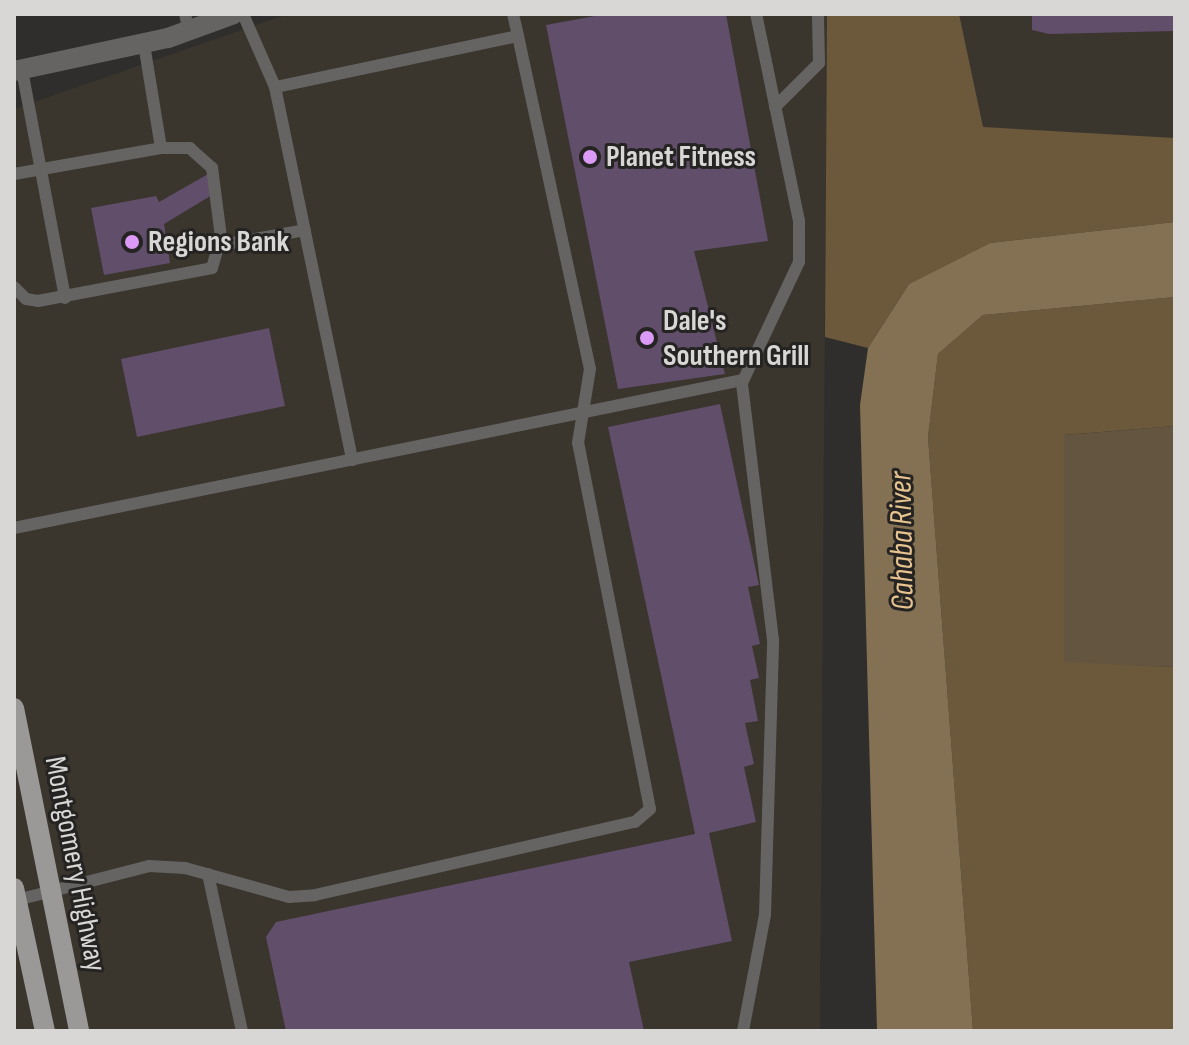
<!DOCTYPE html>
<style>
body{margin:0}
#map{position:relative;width:1189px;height:1045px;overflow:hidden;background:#2f2e2c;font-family:"Sofia Sans Condensed",sans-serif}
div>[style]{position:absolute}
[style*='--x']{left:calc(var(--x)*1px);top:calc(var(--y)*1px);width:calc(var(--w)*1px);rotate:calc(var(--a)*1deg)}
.built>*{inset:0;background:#3a352d}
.green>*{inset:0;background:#63553f}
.forest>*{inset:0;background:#6c593c}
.water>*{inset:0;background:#847153}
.building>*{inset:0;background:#614e6a}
.lane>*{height:12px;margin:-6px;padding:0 6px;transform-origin:6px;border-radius:6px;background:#656463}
.street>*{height:20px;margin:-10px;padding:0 10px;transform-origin:10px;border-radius:10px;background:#656463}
.primary>*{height:20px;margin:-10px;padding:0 10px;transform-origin:10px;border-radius:10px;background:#9b9997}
.dots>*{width:22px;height:22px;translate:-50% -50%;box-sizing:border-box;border:4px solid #252422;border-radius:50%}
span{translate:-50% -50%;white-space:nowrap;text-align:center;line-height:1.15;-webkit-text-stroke:6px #252422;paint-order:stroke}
.poi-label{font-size:30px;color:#d8d7d6;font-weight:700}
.left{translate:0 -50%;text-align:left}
.street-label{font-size:30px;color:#d8d7d6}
.water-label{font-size:32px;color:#e7c48f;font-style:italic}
.frame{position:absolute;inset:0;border:16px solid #d8d7d6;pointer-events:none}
</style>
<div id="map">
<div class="built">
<div style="clip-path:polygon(288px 14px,827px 14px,820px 1031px,14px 1031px,14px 109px)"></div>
<div style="clip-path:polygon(940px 14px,1175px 14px,1175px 176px,947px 153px)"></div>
</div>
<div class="green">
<div style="clip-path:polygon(1175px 426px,1175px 667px,1064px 663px,1064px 435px)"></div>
</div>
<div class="forest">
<div style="clip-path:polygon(827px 14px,959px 14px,983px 127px,1175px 138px,1175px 222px,990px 243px,909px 284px,868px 348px,825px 337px)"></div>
<div style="clip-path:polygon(1175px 297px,1175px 426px,1064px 435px,1064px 662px,1175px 667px,1175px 1031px,973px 1031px,928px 437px,938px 354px,983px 315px)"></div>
</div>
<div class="water">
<div style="clip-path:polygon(1175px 222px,1175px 297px,983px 315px,938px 354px,928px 437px,973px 1031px,877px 1031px,860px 405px,868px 348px,909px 284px,990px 243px)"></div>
</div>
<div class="building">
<div style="clip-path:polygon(606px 14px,726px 14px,768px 241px,694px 251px,725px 374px,618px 389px,546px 25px)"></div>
<div style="clip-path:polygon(1032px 14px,1175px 14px,1175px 31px,1049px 34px,1032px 30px)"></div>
<div style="clip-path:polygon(210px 173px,212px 195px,164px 224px,170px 263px,104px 275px,91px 208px,156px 196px,159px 202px)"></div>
<div style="clip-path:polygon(269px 328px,285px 406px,137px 437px,121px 359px)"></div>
<div style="clip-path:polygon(720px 404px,759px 585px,748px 587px,760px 644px,752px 646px,759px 678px,750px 680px,758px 721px,745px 723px,754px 764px,744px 767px,756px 822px,709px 833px,732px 941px,629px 962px,644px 1031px,286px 1031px,266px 937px,276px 922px,695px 834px,608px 427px)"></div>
</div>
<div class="lane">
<div style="--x:185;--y:14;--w:17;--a:77"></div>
<div style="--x:243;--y:14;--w:80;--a:66.3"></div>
<div style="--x:275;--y:87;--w:381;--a:78.3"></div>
<div style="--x:513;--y:14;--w:23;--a:77"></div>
<div style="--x:22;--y:70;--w:232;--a:79.3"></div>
<div style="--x:775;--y:107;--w:62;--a:-45"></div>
<div style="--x:819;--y:63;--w:49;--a:-91.2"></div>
<div style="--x:14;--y:174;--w:149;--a:-10"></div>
<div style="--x:161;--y:148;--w:105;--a:-99.3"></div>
<div style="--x:221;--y:245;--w:85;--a:-10.1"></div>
<div style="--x:14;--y:287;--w:17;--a:45"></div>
<div style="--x:26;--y:299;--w:12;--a:9"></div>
<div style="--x:38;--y:301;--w:177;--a:-10.7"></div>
<div style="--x:212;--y:268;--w:32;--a:-74"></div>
<div style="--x:221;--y:237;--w:70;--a:-97.4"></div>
<div style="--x:212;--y:168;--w:30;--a:-138"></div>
<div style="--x:190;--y:148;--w:29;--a:180"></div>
<div style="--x:14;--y:528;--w:744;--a:-11.48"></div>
<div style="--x:208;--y:874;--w:161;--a:77.8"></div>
<div style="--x:17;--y:900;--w:136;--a:-14.4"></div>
<div style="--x:149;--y:866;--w:36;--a:3"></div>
<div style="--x:185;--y:868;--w:108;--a:15.6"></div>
<div style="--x:289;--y:897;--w:26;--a:-4"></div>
<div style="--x:315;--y:895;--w:328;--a:-12.9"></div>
<div style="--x:635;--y:822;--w:20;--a:-41"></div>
<div style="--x:650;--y:809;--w:373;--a:-101.1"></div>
<div style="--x:578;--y:443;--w:75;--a:-80.8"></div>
<div style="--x:590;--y:369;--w:341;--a:-102.2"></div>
<div style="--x:518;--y:36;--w:248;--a:168.1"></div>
<div style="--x:743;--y:1031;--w:118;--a:-79.3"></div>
<div style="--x:765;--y:915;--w:275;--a:-88.3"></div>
<div style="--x:773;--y:640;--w:259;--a:-96.9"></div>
<div style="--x:742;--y:383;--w:134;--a:-64.8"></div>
<div style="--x:799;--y:262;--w:41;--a:-90"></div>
<div style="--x:799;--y:221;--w:211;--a:-101.7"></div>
</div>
<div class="street">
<div style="--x:14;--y:71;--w:157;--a:-12.1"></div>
<div style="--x:168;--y:38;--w:70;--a:-20"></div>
</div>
<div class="primary">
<div style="--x:14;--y:708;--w:329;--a:78.6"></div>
<div style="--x:14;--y:888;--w:146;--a:77.8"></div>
</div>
<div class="dots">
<div style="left:590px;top:157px;background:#da9af6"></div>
<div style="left:132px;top:242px;background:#da9af6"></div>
<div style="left:647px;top:338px;background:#da9af6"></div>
</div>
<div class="poi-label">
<span class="left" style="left:606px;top:157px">Planet Fitness</span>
<span class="left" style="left:148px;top:242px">Regions Bank</span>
<span class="left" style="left:663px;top:338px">Dale's<br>Southern Grill</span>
</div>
<div class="street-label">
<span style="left:75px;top:864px;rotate:79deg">Montgomery Highway</span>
</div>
<div class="water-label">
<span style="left:903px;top:541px;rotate:-91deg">Cahaba River</span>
</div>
<div class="frame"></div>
</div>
